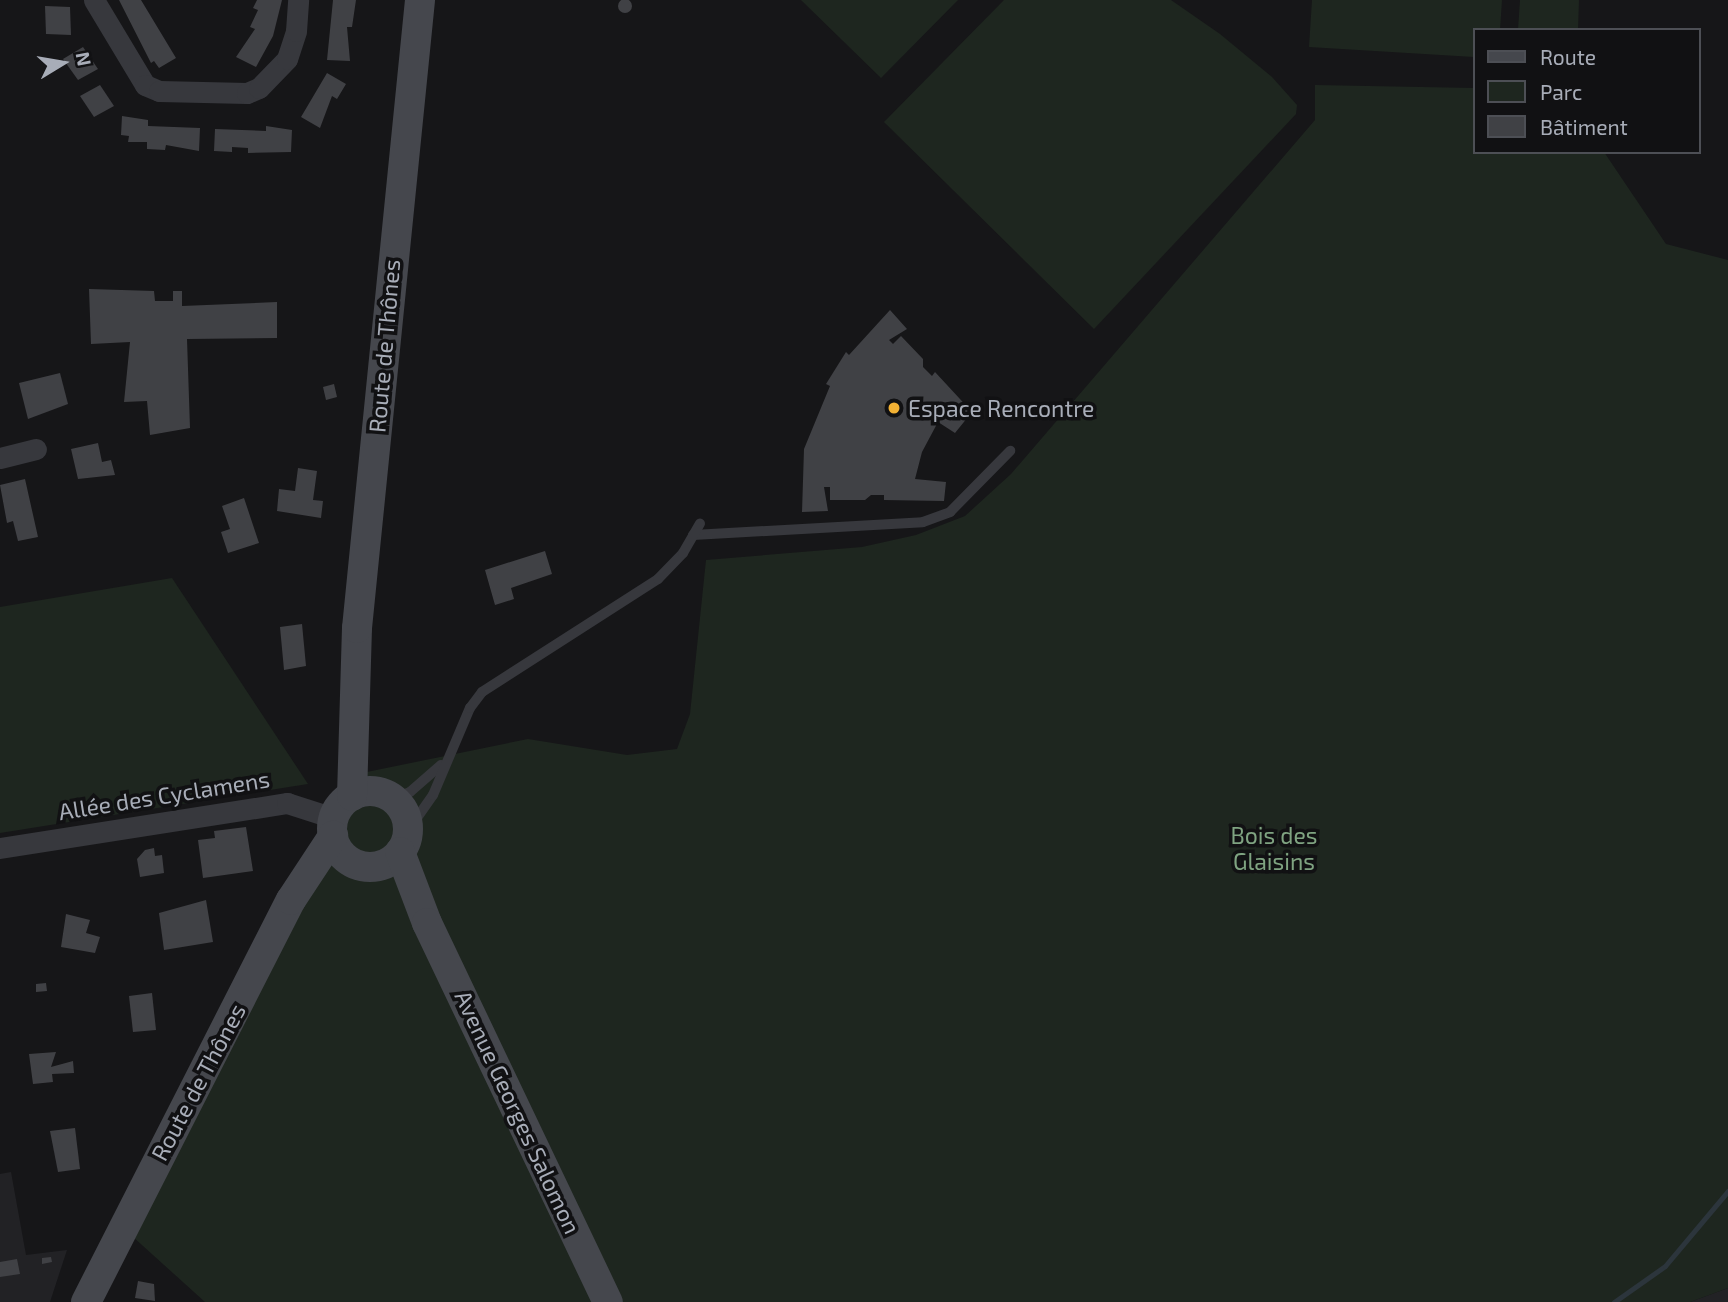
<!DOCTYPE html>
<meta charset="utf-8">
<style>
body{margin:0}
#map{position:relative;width:1728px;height:1302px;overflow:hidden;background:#161618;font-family:"Exo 2",sans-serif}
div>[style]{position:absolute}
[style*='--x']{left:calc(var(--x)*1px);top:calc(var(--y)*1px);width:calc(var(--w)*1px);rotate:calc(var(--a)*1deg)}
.built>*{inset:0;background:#222225}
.green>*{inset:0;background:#1e261f}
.stream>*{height:5px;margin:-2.5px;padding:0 2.5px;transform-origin:2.5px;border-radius:2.5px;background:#2c353c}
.building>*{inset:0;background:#404145}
.round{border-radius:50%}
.lane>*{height:10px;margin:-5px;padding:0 5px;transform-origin:5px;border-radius:5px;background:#37383d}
.street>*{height:21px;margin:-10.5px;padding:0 10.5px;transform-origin:10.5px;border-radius:10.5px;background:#37383d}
.secondary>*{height:30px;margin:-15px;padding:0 15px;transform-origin:15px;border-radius:15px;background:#45474d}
.secondary>.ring{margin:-15px;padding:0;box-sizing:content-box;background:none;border:30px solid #45474d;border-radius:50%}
.dots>*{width:19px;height:19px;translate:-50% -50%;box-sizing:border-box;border:4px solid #111113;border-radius:50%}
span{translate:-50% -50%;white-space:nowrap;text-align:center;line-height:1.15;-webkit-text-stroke:7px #111113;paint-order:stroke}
.street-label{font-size:23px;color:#a8adb8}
.poi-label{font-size:23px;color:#a8adb8}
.left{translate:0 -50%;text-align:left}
.park-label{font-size:23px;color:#7fa381}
.legend{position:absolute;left:1473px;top:28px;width:228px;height:126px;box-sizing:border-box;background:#111113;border:2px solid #4d4f55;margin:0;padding:9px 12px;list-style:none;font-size:21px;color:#a8adb8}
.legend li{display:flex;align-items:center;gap:14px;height:35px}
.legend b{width:35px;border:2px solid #4d4f55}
.north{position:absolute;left:28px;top:28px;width:70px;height:70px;-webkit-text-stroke:5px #111113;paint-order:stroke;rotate:79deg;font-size:19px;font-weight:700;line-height:28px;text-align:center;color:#a8adb8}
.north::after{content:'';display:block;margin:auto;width:24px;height:32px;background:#a8adb8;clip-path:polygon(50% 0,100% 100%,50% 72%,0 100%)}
</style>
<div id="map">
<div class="built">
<div style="clip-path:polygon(11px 1172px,26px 1255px,67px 1250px,50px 1302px,0 1302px,0 1174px)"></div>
<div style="clip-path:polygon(1728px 1288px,1728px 1302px,1690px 1302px)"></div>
</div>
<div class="green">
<div style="clip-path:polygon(801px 0,958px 0,881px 78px)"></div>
<div style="clip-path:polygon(1004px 0,1171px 0,1220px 34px,1272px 77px,1297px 105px,1296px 114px,1094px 329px,884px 122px)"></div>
<div style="clip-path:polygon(1312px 0,1502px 0,1500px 30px,1474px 30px,1474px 57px,1309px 47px)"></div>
<div style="clip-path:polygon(1520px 0,1579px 0,1578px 30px,1518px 30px)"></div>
<div style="clip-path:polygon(1315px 85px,1474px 88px,1474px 152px,1604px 152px,1666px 244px,1728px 260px,1728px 1288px,1690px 1302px,205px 1302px,122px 1227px,357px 774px,528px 739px,627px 755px,677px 749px,690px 714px,706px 560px,862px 547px,916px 535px,965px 516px,1011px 474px,1315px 120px)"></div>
<div style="clip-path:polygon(172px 578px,308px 784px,0 833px,0 607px)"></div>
</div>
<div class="stream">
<div style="--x:1614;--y:1302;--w:62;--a:-35.2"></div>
<div style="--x:1665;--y:1266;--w:98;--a:-50"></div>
</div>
<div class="building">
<div class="round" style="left:618px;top:-1px;width:14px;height:14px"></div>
<div style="clip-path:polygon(119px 0,141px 0,176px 58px,159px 68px,154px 61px,151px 63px)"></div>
<div style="clip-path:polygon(257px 0,282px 0,273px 36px,256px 67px,236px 57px,255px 29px,250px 27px,258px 10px,253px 8px)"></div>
<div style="clip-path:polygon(333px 0,356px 0,352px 27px,347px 27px,350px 61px,327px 60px)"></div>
<div style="clip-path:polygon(45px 6px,70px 7px,71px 35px,46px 34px)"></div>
<div style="clip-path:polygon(83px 47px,98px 69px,78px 80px,63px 59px)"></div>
<div style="clip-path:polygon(327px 73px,346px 84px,337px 99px,332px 96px,320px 128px,301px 117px)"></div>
<div style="clip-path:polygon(100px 85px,114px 106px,94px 117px,80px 96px)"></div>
<div style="clip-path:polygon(122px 116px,148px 120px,148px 126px,200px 128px,199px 151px,166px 145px,165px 150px,147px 149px,147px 142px,128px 142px,129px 136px,121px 135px)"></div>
<div style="clip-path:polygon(266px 126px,292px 130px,291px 152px,248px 153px,248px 148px,232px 147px,232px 152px,214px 151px,215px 129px,266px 131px)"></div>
<div style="clip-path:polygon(89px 289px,154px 291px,155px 301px,173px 301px,173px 291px,182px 291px,182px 306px,277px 302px,277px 338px,187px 339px,190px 428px,150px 435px,147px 401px,124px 402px,130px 342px,91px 344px)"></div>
<div style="clip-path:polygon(890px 310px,907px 329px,889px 340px,893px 344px,901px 336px,923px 359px,923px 367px,932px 376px,935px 372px,972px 412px,955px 433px,938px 422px,922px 452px,915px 479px,946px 482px,944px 501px,884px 500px,884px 495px,871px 495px,865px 500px,830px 500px,830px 487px,824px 487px,828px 511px,802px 512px,804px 449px,830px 386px,826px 384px,846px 352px,849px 355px)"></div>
<div style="clip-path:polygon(60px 373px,68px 404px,28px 419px,19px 383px)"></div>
<div style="clip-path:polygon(334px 384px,337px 397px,326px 400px,323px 387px)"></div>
<div style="clip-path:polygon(98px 443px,102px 462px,111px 460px,115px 475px,78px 479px,71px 449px)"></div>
<div style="clip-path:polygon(298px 468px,317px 471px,313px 500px,323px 501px,321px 518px,277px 511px,279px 489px,295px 491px)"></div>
<div style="clip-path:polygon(25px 479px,38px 537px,18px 541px,13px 521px,7px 523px,0 485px)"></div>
<div style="clip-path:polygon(244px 498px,259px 543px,228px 553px,221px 532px,230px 529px,222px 506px)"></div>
<div style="clip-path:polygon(545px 551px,552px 574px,511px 588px,514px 599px,495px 605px,485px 570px)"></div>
<div style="clip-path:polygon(302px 624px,306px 666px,284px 670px,280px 627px)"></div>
<div style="clip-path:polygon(246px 827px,253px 871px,203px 878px,198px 840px,215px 838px,214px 831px)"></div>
<div style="clip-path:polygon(154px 848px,155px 856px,162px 855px,164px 873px,140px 877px,137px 859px,145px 850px)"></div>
<div style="clip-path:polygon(206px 900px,213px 942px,164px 950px,159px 913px)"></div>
<div style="clip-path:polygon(66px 914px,90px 920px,86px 933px,100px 937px,95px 953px,61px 947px)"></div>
<div style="clip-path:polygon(46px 983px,47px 991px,36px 992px,36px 984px)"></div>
<div style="clip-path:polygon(152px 993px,156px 1030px,133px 1032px,129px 996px)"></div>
<div style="clip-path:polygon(56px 1052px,51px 1067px,73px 1061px,74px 1073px,52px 1074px,53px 1082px,33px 1084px,29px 1054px)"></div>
<div style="clip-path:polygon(75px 1128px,80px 1169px,58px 1172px,50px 1131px)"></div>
<div style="clip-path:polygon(51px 1257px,52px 1262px,42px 1264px,42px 1258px)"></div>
<div style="clip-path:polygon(17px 1259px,20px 1274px,0 1277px,0 1262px)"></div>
<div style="clip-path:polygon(138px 1281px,154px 1284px,155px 1301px,135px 1298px)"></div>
</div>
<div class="lane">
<div style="--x:693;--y:535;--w:230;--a:-3.2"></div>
<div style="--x:923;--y:522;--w:29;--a:-20"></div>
<div style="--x:950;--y:512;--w:86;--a:-45.5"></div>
<div style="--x:392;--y:799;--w:19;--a:-21"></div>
<div style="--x:410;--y:792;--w:41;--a:-41.1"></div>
<div style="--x:407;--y:832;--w:45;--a:-54.9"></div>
<div style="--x:433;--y:795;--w:95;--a:-67"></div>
<div style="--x:470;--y:708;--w:20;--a:-53"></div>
<div style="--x:482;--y:692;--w:209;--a:-32.7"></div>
<div style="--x:658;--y:579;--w:36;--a:-46"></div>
<div style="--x:683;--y:553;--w:34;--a:-60"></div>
</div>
<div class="street">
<div style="--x:94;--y:0;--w:99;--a:59"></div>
<div style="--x:145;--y:85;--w:15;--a:23"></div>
<div style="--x:159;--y:91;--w:88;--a:1.3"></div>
<div style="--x:247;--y:93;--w:13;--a:-23"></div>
<div style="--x:259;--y:88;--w:40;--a:-46"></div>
<div style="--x:287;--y:59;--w:29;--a:-72"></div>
<div style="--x:296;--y:31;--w:31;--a:-86"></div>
<div style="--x:0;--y:458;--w:37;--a:-14"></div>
<div style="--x:0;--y:848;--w:291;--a:-8.9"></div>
<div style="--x:287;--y:803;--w:49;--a:17.7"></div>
</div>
<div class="secondary">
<div class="ring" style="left:332px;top:791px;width:46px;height:46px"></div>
<div style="--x:352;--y:796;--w:168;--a:-88.3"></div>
<div style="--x:357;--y:628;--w:631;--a:-84.27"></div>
<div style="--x:400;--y:852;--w:76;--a:69.2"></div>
<div style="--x:427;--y:923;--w:420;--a:64.5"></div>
<div style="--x:86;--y:1302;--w:451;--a:-63"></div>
<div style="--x:291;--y:900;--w:77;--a:-56.7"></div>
</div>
<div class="dots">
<div style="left:894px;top:408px;background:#f2b134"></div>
</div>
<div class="street-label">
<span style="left:384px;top:346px;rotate:-85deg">Route de Thônes</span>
<span style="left:164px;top:795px;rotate:-9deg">Allée des Cyclamens</span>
<span style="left:198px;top:1082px;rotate:-62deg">Route de Thônes</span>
<span style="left:518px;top:1112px;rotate:65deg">Avenue Georges Salomon</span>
</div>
<div class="poi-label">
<span class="left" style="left:908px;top:408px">Espace Rencontre</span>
</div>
<div class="park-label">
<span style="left:1274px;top:848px">Bois des<br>Glaisins</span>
</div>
<ul class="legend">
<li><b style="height:9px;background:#45474d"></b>Route</li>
<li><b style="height:19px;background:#1e261f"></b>Parc</li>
<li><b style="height:19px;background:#404145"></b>Bâtiment</li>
</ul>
<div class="north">N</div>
</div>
